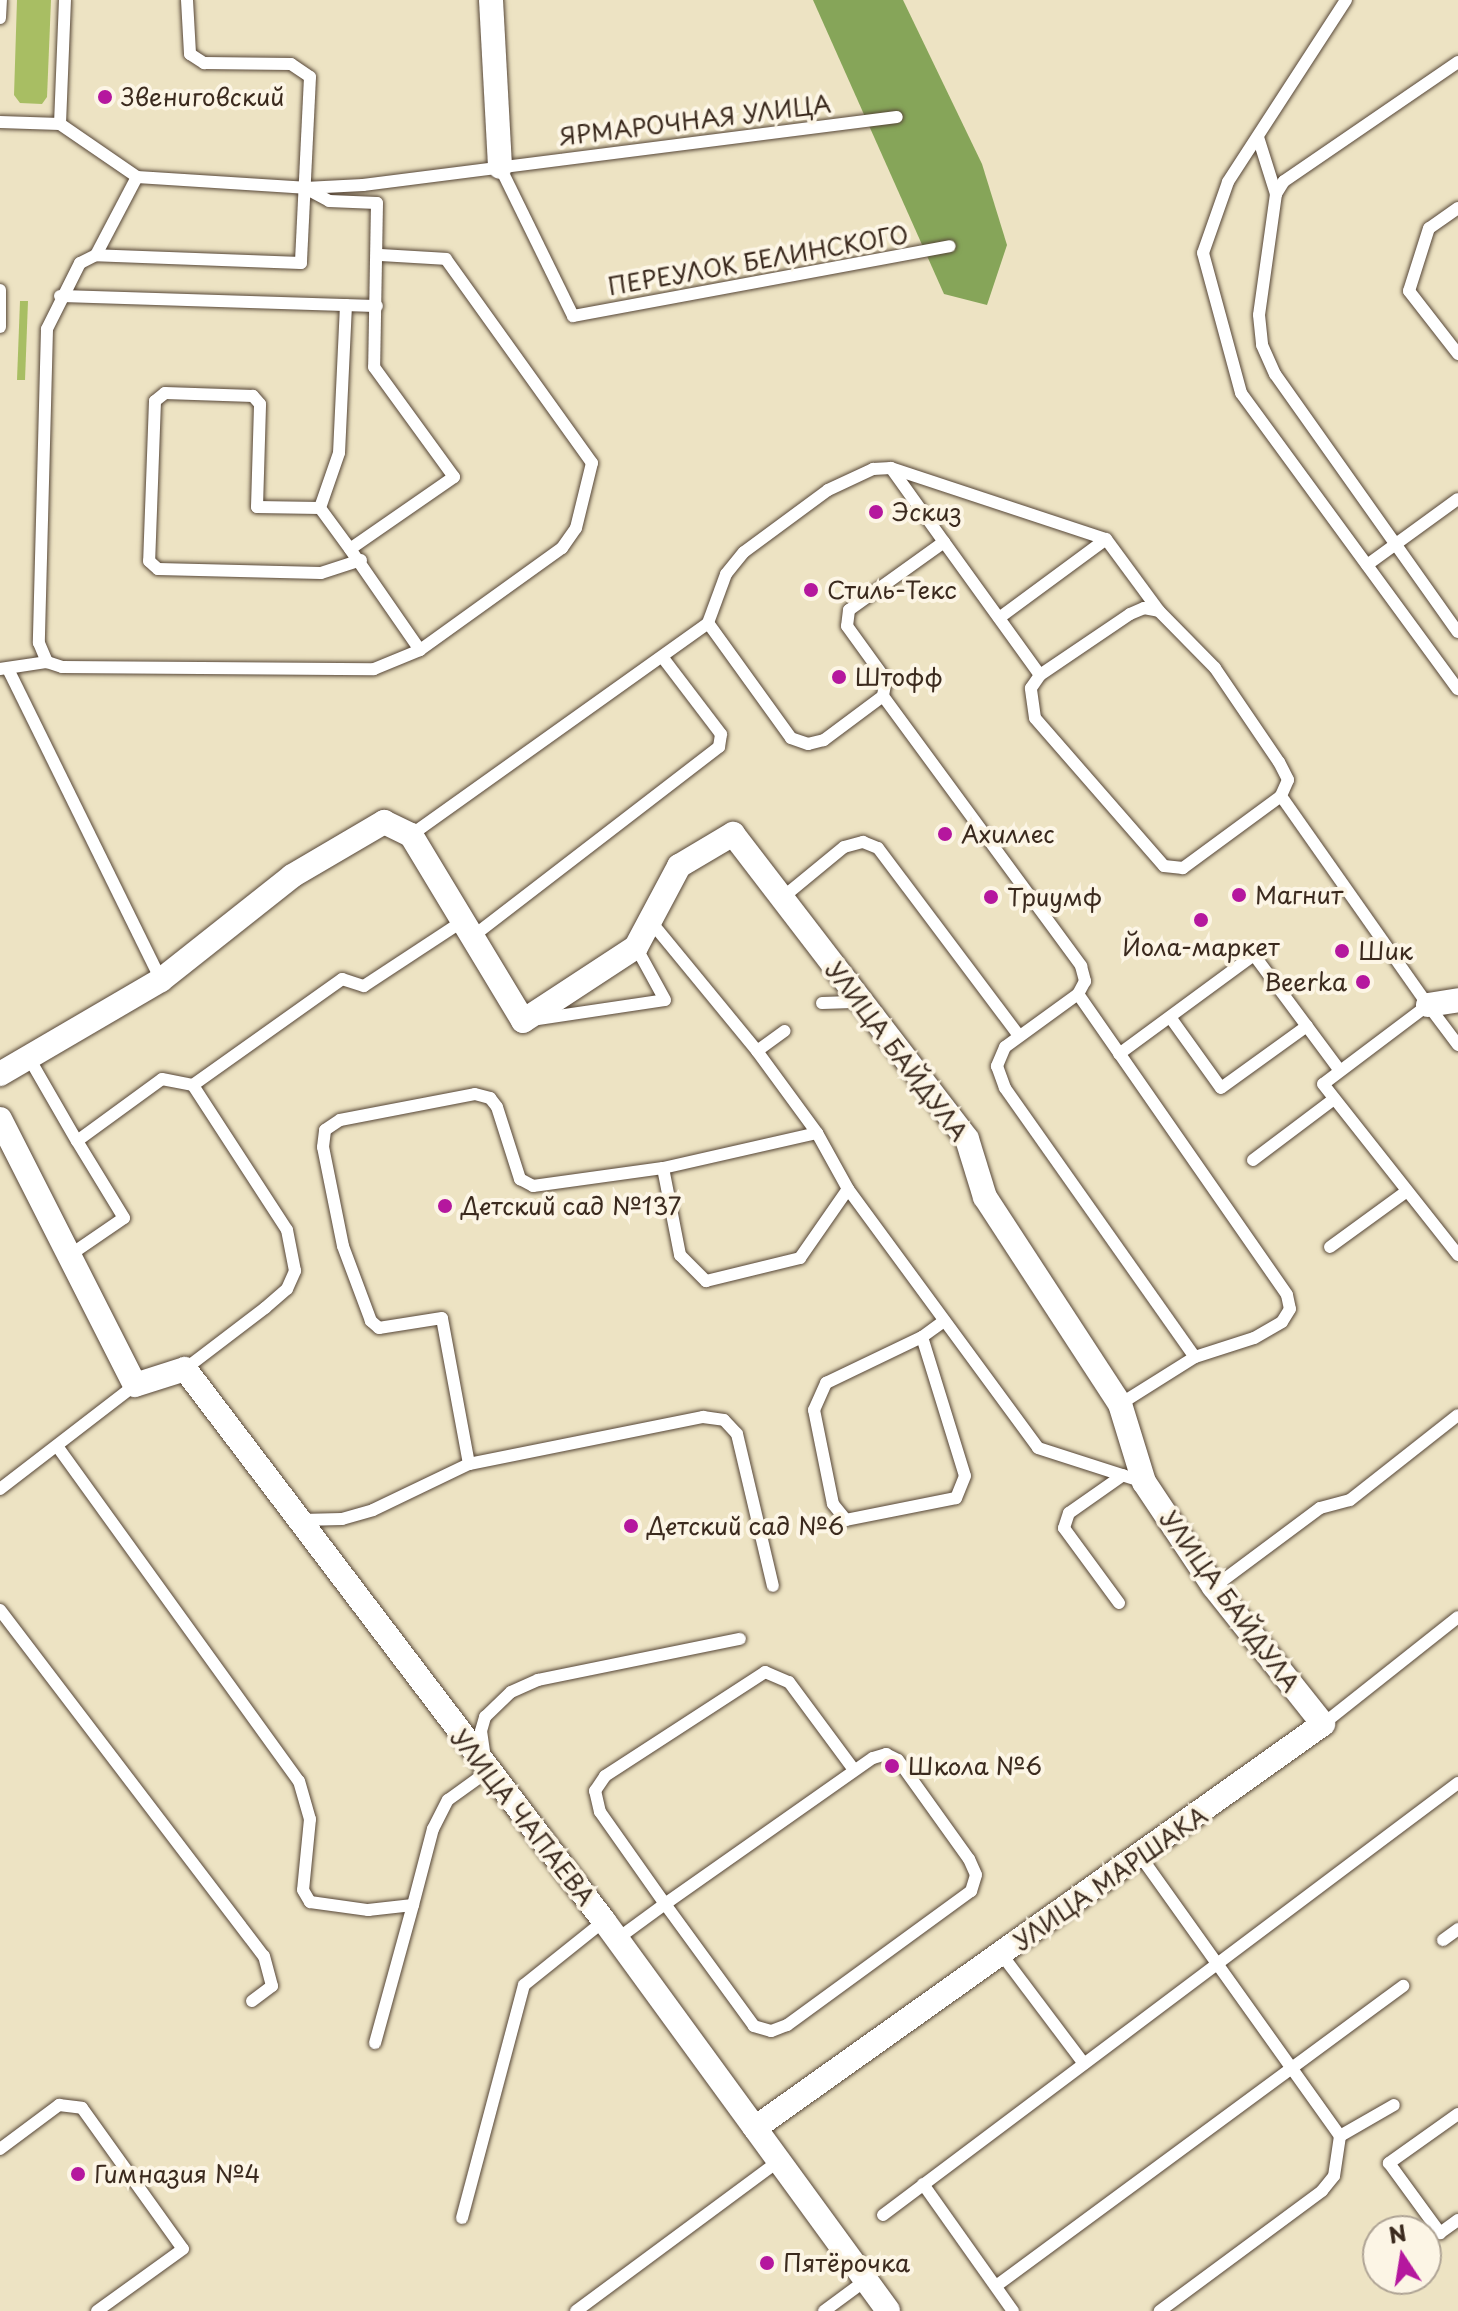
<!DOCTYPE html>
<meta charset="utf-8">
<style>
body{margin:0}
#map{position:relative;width:1458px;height:2311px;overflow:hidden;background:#ede3c3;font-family:"Playpen Sans",sans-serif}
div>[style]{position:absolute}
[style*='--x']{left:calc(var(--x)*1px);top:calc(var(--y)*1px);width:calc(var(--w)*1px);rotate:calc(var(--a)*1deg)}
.green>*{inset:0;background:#a8be63}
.forest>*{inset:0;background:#86a559}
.roads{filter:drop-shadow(0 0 2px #564637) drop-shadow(0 0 2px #564637)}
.service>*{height:12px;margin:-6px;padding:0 6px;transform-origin:6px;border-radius:6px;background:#fff}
.minor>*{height:24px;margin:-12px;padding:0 12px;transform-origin:12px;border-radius:12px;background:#fff}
.dots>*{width:22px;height:22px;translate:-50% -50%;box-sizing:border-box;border:4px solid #fcf5e5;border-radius:50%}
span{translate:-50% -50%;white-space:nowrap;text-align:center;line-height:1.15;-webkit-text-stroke:8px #fcf5e5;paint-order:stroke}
.poi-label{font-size:24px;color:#3b2a1e}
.left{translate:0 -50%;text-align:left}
.right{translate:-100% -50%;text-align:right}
.street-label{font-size:24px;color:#3b2a1e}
.north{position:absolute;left:1362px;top:2215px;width:80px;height:80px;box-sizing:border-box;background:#fcf5e5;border:2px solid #afa495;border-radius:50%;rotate:348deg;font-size:22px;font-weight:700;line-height:32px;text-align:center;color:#3b2a1e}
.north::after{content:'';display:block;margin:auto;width:28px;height:36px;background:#b5179e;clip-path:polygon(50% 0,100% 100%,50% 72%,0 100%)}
</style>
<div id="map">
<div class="green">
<div style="clip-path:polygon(17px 0,51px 0,47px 97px,42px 104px,20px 103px,14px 95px)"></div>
<div style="clip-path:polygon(20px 301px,28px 301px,25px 380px,17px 380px)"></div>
</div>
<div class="forest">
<div style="clip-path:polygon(813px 0,903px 0,982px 164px,1007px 245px,987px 305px,944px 294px)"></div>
</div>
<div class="roads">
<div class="service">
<div style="--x:187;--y:0;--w:54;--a:86.8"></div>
<div style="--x:190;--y:54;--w:17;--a:33"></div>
<div style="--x:204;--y:63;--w:87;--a:0.7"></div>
<div style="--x:291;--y:64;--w:23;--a:34"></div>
<div style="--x:310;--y:77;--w:186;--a:92.8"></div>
<div style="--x:301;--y:263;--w:205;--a:-177.8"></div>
<div style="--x:96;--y:255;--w:18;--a:153"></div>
<div style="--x:80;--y:263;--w:74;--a:116.6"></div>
<div style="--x:47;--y:329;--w:314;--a:91.5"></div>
<div style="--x:39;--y:643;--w:21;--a:67"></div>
<div style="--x:47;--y:662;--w:16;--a:18"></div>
<div style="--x:62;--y:667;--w:312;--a:0.4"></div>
<div style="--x:374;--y:669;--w:50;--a:-22.4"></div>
<div style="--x:1346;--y:0;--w:217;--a:123"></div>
<div style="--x:1228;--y:182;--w:75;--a:109.4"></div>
<div style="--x:1203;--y:253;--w:145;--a:74.8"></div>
<div style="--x:1241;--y:393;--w:367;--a:53.8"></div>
<div style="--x:0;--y:18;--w:18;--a:-87"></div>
<div style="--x:1458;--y:62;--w:211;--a:145.6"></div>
<div style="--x:1284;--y:181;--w:15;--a:122"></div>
<div style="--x:1276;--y:194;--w:122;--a:98"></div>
<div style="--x:1259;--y:315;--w:30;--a:84"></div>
<div style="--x:1262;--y:345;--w:32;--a:66"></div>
<div style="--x:1275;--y:374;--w:316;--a:54.7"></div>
<div style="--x:0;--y:122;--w:60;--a:1.9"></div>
<div style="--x:60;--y:124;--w:124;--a:-87.7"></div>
<div style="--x:60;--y:124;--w:93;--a:34.5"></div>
<div style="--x:137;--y:177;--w:168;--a:3.7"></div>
<div style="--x:305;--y:188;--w:58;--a:-3"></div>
<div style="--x:363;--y:185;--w:538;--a:-7.26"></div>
<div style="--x:1258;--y:137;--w:60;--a:72.5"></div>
<div style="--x:500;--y:167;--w:166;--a:63.9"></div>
<div style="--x:573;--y:316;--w:383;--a:-10.5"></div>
<div style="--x:305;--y:188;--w:27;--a:28"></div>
<div style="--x:329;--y:201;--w:48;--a:2.4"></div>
<div style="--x:377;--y:203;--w:164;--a:91"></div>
<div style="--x:374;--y:367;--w:136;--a:54"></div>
<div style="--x:454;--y:477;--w:126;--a:145.3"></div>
<div style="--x:350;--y:549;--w:123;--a:55.3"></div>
<div style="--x:420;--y:650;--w:175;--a:-35.7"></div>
<div style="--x:562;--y:548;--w:24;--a:-55"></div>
<div style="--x:576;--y:528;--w:67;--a:-76.2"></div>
<div style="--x:592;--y:463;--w:251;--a:-125.6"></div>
<div style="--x:446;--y:259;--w:68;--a:-176.6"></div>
<div style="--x:1458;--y:208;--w:35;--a:145"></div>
<div style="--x:1429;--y:228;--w:66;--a:107.6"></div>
<div style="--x:1409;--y:291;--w:80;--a:52.1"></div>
<div style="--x:96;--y:255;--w:88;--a:-62.3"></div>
<div style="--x:0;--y:290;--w:37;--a:90"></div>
<div style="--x:60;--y:296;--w:317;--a:1.8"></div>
<div style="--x:346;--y:305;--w:148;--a:92.7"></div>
<div style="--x:339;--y:453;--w:58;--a:109.1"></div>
<div style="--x:320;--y:508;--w:63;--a:-179.1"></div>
<div style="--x:257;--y:507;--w:103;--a:-88.3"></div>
<div style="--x:260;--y:404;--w:11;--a:-131"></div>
<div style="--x:253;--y:396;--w:88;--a:-178"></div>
<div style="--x:165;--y:393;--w:13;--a:141"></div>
<div style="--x:155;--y:401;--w:160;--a:92.1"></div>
<div style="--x:149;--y:561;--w:12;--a:42"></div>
<div style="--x:158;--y:569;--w:163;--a:1.4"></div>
<div style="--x:321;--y:573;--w:42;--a:-18"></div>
<div style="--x:891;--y:468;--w:226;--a:18.3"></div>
<div style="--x:1106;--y:539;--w:89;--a:53.6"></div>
<div style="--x:320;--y:508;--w:51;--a:53.8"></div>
<div style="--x:944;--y:542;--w:164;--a:54.2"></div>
<div style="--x:1040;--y:675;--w:109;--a:-34.1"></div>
<div style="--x:1130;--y:614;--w:15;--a:-23"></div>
<div style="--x:1144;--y:608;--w:15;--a:11"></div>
<div style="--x:1159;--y:611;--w:80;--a:45.5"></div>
<div style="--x:1215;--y:668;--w:114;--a:55.8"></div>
<div style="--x:1279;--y:762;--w:20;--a:63"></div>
<div style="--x:1288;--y:780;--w:17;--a:114"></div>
<div style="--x:1281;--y:796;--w:122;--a:143.7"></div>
<div style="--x:1183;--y:868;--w:19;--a:-174"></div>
<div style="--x:1164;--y:866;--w:196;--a:-131.1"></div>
<div style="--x:1035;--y:718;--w:30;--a:-98"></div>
<div style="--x:1031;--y:688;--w:16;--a:-55"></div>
<div style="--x:1367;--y:565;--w:112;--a:-36"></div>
<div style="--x:999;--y:618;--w:133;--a:-36.4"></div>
<div style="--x:0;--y:669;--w:48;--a:-8.5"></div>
<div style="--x:8;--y:669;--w:347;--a:63.8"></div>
<div style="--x:883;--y:696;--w:335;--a:53.7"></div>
<div style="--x:1081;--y:966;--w:16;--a:75"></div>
<div style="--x:1085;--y:981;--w:15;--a:118"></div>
<div style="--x:1078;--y:994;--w:366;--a:55.2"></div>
<div style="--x:1287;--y:1295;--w:14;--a:78"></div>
<div style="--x:1290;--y:1309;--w:15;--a:122"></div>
<div style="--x:1282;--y:1322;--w:32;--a:150"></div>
<div style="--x:1254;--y:1338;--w:62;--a:162.1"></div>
<div style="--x:1195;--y:1357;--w:89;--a:147.9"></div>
<div style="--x:1281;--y:796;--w:256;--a:54.9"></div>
<div style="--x:411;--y:835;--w:365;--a:-35.5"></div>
<div style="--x:708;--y:623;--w:52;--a:-69.8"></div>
<div style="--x:726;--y:574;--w:28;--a:-51"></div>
<div style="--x:744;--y:552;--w:104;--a:-36.4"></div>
<div style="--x:828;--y:490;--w:50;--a:-25"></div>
<div style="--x:873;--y:469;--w:18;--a:-3"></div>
<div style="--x:891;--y:468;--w:91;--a:54.4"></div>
<div style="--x:944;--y:542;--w:117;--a:144.4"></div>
<div style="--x:849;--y:610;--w:16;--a:97"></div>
<div style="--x:847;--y:626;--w:67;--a:54.2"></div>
<div style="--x:886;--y:680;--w:16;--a:101"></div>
<div style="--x:883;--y:696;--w:74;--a:143.3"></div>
<div style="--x:824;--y:740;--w:16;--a:166"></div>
<div style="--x:808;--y:744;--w:18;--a:-161"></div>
<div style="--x:791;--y:738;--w:142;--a:-125.8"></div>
<div style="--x:782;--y:898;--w:80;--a:-39.4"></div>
<div style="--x:844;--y:847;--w:20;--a:-15"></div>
<div style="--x:863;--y:842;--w:16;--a:22"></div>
<div style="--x:878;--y:848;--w:235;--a:53.1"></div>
<div style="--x:652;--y:923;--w:166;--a:50.6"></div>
<div style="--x:757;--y:1051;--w:102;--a:53.8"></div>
<div style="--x:817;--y:1133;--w:64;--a:61"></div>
<div style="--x:848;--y:1189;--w:321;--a:53.7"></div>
<div style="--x:1038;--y:1448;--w:111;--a:17.8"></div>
<div style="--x:472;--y:937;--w:312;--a:-37.6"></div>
<div style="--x:719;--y:747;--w:13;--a:-81"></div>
<div style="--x:721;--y:734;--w:96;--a:-127.3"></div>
<div style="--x:1078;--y:994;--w:90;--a:144"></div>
<div style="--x:1005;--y:1047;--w:21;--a:113"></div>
<div style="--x:997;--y:1066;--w:23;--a:70"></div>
<div style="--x:1005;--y:1088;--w:329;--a:54.8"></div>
<div style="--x:822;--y:1003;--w:38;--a:-2"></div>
<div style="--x:1170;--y:1017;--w:87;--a:54.3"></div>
<div style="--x:1221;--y:1088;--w:106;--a:-35.8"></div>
<div style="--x:538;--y:1019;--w:128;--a:-8.5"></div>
<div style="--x:665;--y:1000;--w:60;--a:-118.7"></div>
<div style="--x:1458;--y:1045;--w:50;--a:-126.9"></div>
<div style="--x:1428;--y:1005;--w:131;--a:143"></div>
<div style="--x:1323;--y:1084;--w:218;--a:51.7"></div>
<div style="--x:757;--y:1051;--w:34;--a:-36"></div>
<div style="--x:1119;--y:1054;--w:167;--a:-36.3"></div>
<div style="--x:1254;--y:955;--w:144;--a:53.4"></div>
<div style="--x:29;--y:1058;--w:96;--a:60"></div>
<div style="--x:77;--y:1141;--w:105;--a:-36.1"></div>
<div style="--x:162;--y:1079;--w:32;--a:11"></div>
<div style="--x:193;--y:1085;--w:183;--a:-35.4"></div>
<div style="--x:342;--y:979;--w:23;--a:18"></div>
<div style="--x:364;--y:986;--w:115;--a:-33.3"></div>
<div style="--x:1253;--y:1160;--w:101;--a:-37"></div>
<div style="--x:663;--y:1168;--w:89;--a:78.9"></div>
<div style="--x:680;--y:1255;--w:37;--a:45"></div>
<div style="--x:706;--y:1281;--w:97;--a:-13.7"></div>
<div style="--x:800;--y:1258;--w:84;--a:-55.2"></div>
<div style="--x:1330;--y:1247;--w:95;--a:-36"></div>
<div style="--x:67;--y:1257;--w:69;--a:-34.4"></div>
<div style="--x:124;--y:1218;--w:90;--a:-121.4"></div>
<div style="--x:922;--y:1337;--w:145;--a:72.8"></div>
<div style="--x:965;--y:1476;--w:24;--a:112"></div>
<div style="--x:956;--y:1498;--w:112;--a:168.7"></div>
<div style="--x:846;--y:1520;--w:21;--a:-129"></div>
<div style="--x:833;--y:1504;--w:96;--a:-101.4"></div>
<div style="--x:814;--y:1410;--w:30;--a:-66"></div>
<div style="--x:826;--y:1383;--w:106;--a:-25.6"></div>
<div style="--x:922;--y:1337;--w:27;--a:-36"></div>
<div style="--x:185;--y:1369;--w:101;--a:-37.3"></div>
<div style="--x:265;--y:1308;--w:29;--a:-41"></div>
<div style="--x:287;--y:1289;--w:20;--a:-66"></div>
<div style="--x:295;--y:1271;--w:42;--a:-101"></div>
<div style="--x:287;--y:1230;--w:173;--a:-123"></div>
<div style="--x:57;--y:1446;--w:413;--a:54.2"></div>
<div style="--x:299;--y:1781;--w:40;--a:74"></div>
<div style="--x:310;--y:1819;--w:71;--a:95.6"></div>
<div style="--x:303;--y:1890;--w:14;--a:60"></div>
<div style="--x:310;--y:1902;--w:59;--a:7.9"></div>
<div style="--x:368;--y:1910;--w:45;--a:-6.3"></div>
<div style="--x:413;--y:1905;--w:79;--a:-75.3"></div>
<div style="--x:433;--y:1829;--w:33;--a:-63"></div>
<div style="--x:448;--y:1800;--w:48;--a:-35.7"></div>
<div style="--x:487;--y:1772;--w:41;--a:-98.3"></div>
<div style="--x:481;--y:1731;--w:15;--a:-74"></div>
<div style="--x:485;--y:1717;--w:36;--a:-44"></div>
<div style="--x:511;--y:1692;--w:30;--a:-24"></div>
<div style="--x:538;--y:1680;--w:206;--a:-11.5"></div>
<div style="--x:469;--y:1464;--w:239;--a:-11.4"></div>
<div style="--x:703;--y:1417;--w:21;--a:8"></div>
<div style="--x:724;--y:1420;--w:19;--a:47"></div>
<div style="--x:737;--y:1434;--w:156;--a:76.7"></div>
<div style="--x:0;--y:1489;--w:170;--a:-37.6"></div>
<div style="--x:301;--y:1520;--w:41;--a:-1.4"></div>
<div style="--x:342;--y:1519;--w:32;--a:-16"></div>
<div style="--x:373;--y:1510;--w:106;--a:-25.6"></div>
<div style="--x:469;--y:1464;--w:148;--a:-100.5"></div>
<div style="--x:442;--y:1318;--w:64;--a:171"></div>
<div style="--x:379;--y:1328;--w:11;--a:-139"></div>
<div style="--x:371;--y:1321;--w:80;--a:-110.5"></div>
<div style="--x:343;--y:1246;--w:101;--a:-101.4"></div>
<div style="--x:323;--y:1147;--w:17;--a:-83"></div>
<div style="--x:325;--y:1130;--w:18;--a:-34"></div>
<div style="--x:340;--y:1120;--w:137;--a:-10.9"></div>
<div style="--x:475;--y:1094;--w:16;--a:15"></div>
<div style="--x:490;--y:1098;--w:11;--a:52"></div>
<div style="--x:497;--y:1107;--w:76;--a:72.3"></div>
<div style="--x:520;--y:1179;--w:15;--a:28"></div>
<div style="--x:533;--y:1186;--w:131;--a:-7.9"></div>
<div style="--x:663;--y:1168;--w:158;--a:-12.8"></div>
<div style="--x:1214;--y:1587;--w:132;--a:-36.7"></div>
<div style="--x:1320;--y:1508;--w:31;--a:-15"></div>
<div style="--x:1350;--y:1500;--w:137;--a:-38.2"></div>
<div style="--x:1119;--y:1603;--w:93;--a:-126.3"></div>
<div style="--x:1064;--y:1528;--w:16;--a:-72"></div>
<div style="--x:1069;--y:1513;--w:66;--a:-35.1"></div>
<div style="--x:0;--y:1610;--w:435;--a:52.7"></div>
<div style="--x:264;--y:1956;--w:31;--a:75"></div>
<div style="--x:272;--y:1986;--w:25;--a:143"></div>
<div style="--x:1323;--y:1724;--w:172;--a:-38.4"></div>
<div style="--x:1141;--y:1857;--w:343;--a:54.5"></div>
<div style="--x:1340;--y:2136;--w:40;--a:98.5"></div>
<div style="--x:1334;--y:2176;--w:19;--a:129"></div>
<div style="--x:1322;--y:2191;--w:202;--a:143.5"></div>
<div style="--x:617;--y:1939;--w:59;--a:-36.1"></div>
<div style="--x:665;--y:1904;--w:254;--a:-35.1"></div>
<div style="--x:873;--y:1758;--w:14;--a:-17"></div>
<div style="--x:886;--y:1754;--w:13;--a:27"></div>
<div style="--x:898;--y:1760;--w:122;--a:54.4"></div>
<div style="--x:969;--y:1859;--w:17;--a:66"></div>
<div style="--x:976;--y:1875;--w:17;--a:107"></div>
<div style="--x:971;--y:1891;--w:228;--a:143.9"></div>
<div style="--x:787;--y:2025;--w:17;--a:159"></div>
<div style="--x:771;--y:2031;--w:18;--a:-164"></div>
<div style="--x:754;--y:2026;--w:151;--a:-126.1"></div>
<div style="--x:665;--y:1904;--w:113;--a:-125.2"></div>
<div style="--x:600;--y:1812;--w:22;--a:-103"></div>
<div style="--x:595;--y:1791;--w:18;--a:-56"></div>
<div style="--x:605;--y:1776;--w:191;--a:-33"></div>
<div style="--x:765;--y:1672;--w:26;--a:23"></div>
<div style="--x:789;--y:1682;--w:109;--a:53.5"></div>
<div style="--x:1443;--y:1940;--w:19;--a:-36"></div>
<div style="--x:1002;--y:1955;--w:136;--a:53"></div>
<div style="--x:375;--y:2043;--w:143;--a:-74.6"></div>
<div style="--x:1458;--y:2114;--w:85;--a:144.6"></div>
<div style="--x:1389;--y:2163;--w:87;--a:53.9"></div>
<div style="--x:1440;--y:2233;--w:22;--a:-36"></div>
<div style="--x:1340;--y:2136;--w:62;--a:-29.9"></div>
<div style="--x:0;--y:2149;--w:74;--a:-36.7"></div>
<div style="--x:59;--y:2105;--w:23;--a:7"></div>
<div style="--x:82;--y:2108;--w:173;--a:54.4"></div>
<div style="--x:183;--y:2249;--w:106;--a:144.2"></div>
<div style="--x:923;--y:2184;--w:156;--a:54.7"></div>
<div style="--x:883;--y:2215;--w:719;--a:-36.92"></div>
<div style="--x:462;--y:2218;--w:241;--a:-75.1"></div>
<div style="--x:524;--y:1985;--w:102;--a:-38.7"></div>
<div style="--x:996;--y:2286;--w:506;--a:-36.39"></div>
<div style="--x:576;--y:2311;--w:252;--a:-36.5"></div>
<div style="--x:824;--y:2311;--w:52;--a:-36.4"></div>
</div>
<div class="minor">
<div style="--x:491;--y:0;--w:167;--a:86.9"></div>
<div style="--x:1428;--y:1005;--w:30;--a:-9"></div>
<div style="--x:0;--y:1074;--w:186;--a:-30.3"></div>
<div style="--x:161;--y:980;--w:167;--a:-38.4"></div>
<div style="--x:292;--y:876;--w:107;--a:-30.4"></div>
<div style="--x:384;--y:822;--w:30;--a:26"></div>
<div style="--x:411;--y:835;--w:217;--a:58.9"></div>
<div style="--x:523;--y:1021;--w:135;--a:-33.2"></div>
<div style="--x:636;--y:947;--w:92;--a:-62"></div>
<div style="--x:679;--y:866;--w:63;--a:-30.7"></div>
<div style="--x:733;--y:834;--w:384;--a:52.5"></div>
<div style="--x:967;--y:1139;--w:61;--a:72.8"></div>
<div style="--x:985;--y:1197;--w:247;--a:56.9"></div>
<div style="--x:1120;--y:1404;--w:82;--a:72.9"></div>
<div style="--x:1144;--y:1482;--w:126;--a:56.3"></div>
<div style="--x:1214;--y:1587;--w:175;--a:51.5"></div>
<div style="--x:1323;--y:1724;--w:697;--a:144.58"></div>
<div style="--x:0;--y:1119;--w:298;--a:63.1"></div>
<div style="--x:135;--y:1385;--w:52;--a:-17.7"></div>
<div style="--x:185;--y:1369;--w:693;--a:52.8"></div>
<div style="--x:604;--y:1921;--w:482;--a:53.9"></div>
</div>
</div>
<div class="dots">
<div style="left:105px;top:97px;background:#b5179e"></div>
<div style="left:876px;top:512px;background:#b5179e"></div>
<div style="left:811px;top:590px;background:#b5179e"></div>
<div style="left:839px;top:677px;background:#b5179e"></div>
<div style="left:945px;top:834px;background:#b5179e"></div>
<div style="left:1239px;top:895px;background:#b5179e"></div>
<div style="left:991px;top:897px;background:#b5179e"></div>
<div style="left:1201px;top:920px;background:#b5179e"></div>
<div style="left:1342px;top:951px;background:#b5179e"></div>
<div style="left:1363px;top:982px;background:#b5179e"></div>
<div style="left:445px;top:1206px;background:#b5179e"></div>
<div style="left:631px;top:1526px;background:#b5179e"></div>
<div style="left:892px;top:1766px;background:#b5179e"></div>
<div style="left:78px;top:2174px;background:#b5179e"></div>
<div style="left:767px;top:2263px;background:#b5179e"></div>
</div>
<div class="poi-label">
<span class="left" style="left:121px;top:97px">Звениговский</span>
<span class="left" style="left:892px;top:512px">Эскиз</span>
<span class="left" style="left:827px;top:590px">Стиль-Текс</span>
<span class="left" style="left:855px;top:677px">Штофф</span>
<span class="left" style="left:961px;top:834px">Ахиллес</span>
<span class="left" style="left:1255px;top:895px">Магнит</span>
<span class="left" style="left:1007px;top:897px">Триумф</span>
<span style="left:1201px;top:947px">Йола-маркет</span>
<span class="left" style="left:1358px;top:951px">Шик</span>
<span class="right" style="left:1347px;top:982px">Beerka</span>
<span class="left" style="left:461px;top:1206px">Детский сад №137</span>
<span class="left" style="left:647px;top:1526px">Детский сад №6</span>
<span class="left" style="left:908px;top:1766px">Школа №6</span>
<span class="left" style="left:94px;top:2174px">Гимназия №4</span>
<span class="left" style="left:783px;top:2263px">Пятёрочка</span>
</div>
<div class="street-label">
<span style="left:695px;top:120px;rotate:-7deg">ЯРМАРОЧНАЯ УЛИЦА</span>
<span style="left:758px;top:260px;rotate:-10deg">ПЕРЕУЛОК БЕЛИНСКОГО</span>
<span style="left:897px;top:1051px;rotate:53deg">УЛИЦА БАЙДУЛА</span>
<span style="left:1230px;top:1601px;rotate:54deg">УЛИЦА БАЙДУЛА</span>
<span style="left:523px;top:1817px;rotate:52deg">УЛИЦА ЧАПАЕВА</span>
<span style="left:1110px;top:1878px;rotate:-35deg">УЛИЦА МАРШАКА</span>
</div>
<div class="north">N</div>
</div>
